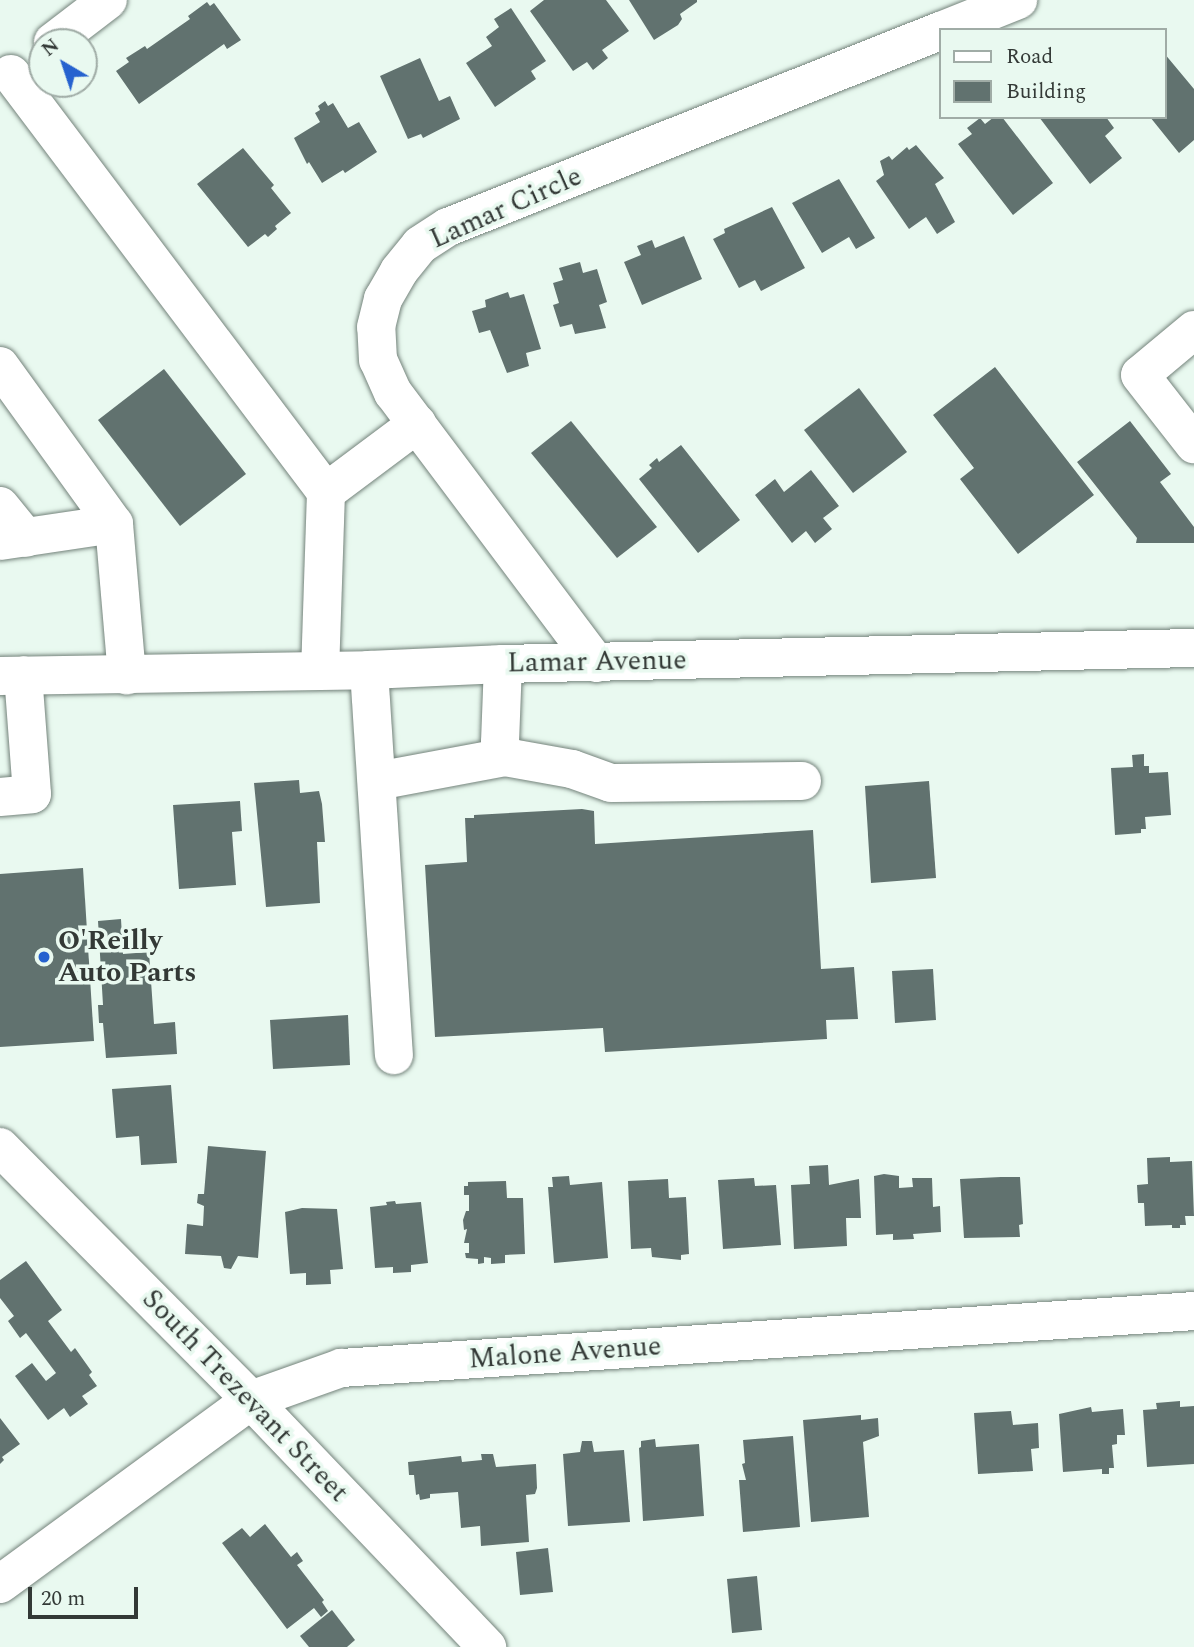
<!DOCTYPE html>
<style>
body{margin:0}
#map{position:relative;width:1194px;height:1647px;overflow:hidden;background:#e9f9f0;font-family:Spectral,serif}
div>[style]{position:absolute}
[style*='--x']{left:calc(var(--x)*1px);top:calc(var(--y)*1px);width:calc(var(--w)*1px);rotate:calc(var(--a)*1deg)}
.building>*{inset:0;background:#61726f}
.roads{filter:drop-shadow(0 0 2px #74837b) drop-shadow(0 0 2px #74837b)}
.minor>*{height:38px;margin:-19px;padding:0 19px;transform-origin:19px;border-radius:19px;background:#fff}
.major>*{height:38px;margin:-19px;padding:0 19px;transform-origin:19px;border-radius:19px;background:#fff}
.dots>*{width:19px;height:19px;translate:-50% -50%;box-sizing:border-box;border:4px solid #e9f9f0;border-radius:50%}
span{translate:-50% -50%;white-space:nowrap;text-align:center;line-height:1.15;-webkit-text-stroke:7px #e9f9f0;paint-order:stroke}
.street-label{font-size:28px;color:#333936}
.poi-label{font-size:28px;color:#333936;font-weight:700}
.left{translate:0 -50%;text-align:left}
.legend{position:absolute;left:939px;top:28px;width:228px;height:91px;box-sizing:border-box;background:#e9f9f0;border:2px solid #a0aca6;margin:0;padding:9px 12px;list-style:none;font-size:21px;color:#333936}
.legend li{display:flex;align-items:center;gap:14px;height:35px}
.legend b{width:35px;border:2px solid #a0aca6}
.north{position:absolute;left:28px;top:28px;width:70px;height:70px;box-sizing:border-box;background:#e9f9f0;border:2px solid #a0aca6;border-radius:50%;rotate:321deg;font-size:19px;font-weight:700;line-height:28px;text-align:center;color:#333936}
.north::after{content:'';display:block;margin:auto;width:24px;height:32px;background:#2662cf;clip-path:polygon(50% 0,100% 100%,50% 72%,0 100%)}
.scale{position:absolute;left:28px;top:1587px;width:110px;height:32px;box-sizing:border-box;border:4px solid #333936;border-top:0;padding-left:9px;font-size:21px;line-height:24px;white-space:nowrap;color:#333936;-webkit-text-stroke:5px #e9f9f0;paint-order:stroke}
</style>
<div id="map">
<div class="building">
<div style="clip-path:polygon(544px 0,606px 0,629px 31px,602px 50px,608px 58px,593px 70px,587px 62px,573px 71px,530px 11px)"></div>
<div style="clip-path:polygon(629px 0,697px 0,697px 2px,680px 14px,682px 19px,678px 25px,654px 40px)"></div>
<div style="clip-path:polygon(207px 2px,210px 6px,214px 3px,241px 40px,227px 49px,224px 44px,139px 104px,116px 71px,129px 62px,126px 58px,145px 46px,147px 49px,190px 19px,188px 16px)"></div>
<div style="clip-path:polygon(511px 8px,546px 61px,531px 71px,536px 79px,495px 107px,466px 63px,492px 46px,486px 37px,499px 27px,494px 19px)"></div>
<div style="clip-path:polygon(1164px 53px,1194px 89px,1194px 140px,1179px 153px,1150px 117px,1164px 117px)"></div>
<div style="clip-path:polygon(420px 58px,439px 101px,450px 96px,460px 119px,423px 138px,421px 134px,408px 139px,380px 76px)"></div>
<div style="clip-path:polygon(325px 101px,328px 106px,333px 103px,348px 128px,359px 122px,377px 152px,345px 173px,343px 170px,322px 183px,309px 162px,307px 164px,294px 138px,320px 122px,315px 113px,320px 110px,318px 106px)"></div>
<div style="clip-path:polygon(994px 117px,1002px 117px,1053px 183px,1013px 215px,958px 144px,972px 134px,967px 128px,980px 118px,985px 124px)"></div>
<div style="clip-path:polygon(1039px 117px,1106px 117px,1114px 128px,1105px 136px,1122px 158px,1090px 184px)"></div>
<div style="clip-path:polygon(916px 145px,944px 178px,935px 184px,955px 222px,937px 234px,926px 217px,909px 229px,876px 181px,884px 175px,880px 161px,889px 156px,892px 160px,907px 147px,909px 150px)"></div>
<div style="clip-path:polygon(243px 148px,274px 185px,271px 188px,291px 213px,275px 226px,277px 229px,268px 237px,265px 234px,248px 247px,197px 184px)"></div>
<div style="clip-path:polygon(839px 179px,875px 238px,856px 249px,849px 237px,822px 253px,792px 203px)"></div>
<div style="clip-path:polygon(772px 207px,805px 268px,761px 291px,755px 280px,739px 288px,713px 239px,725px 233px,724px 229px)"></div>
<div style="clip-path:polygon(684px 236px,702px 279px,642px 305px,624px 262px,641px 255px,637px 246px,652px 240px,655px 248px)"></div>
<div style="clip-path:polygon(580px 262px,583px 273px,597px 269px,607px 302px,599px 305px,606px 328px,575px 334px,572px 324px,560px 327px,553px 305px,559px 303px,553px 283px,563px 280px,559px 268px)"></div>
<div style="clip-path:polygon(508px 292px,510px 298px,524px 294px,541px 349px,526px 353px,529px 366px,507px 373px,490px 330px,479px 333px,472px 311px,486px 307px,485px 300px)"></div>
<div style="clip-path:polygon(995px 367px,1094px 495px,1018px 554px,960px 479px,974px 468px,933px 415px)"></div>
<div style="clip-path:polygon(164px 369px,246px 474px,180px 526px,98px 420px)"></div>
<div style="clip-path:polygon(859px 388px,907px 452px,853px 493px,804px 430px)"></div>
<div style="clip-path:polygon(571px 421px,657px 527px,617px 558px,531px 453px)"></div>
<div style="clip-path:polygon(1130px 421px,1171px 474px,1160px 482px,1194px 527px,1194px 543px,1136px 543px,1137px 538px,1077px 462px)"></div>
<div style="clip-path:polygon(681px 445px,740px 520px,698px 553px,639px 479px,652px 468px,649px 465px,657px 458px,659px 462px)"></div>
<div style="clip-path:polygon(811px 470px,839px 506px,823px 518px,832px 529px,815px 543px,806px 531px,792px 543px,755px 495px,775px 479px,784px 492px)"></div>
<div style="clip-path:polygon(1144px 754px,1144px 766px,1149px 766px,1149px 773px,1168px 772px,1171px 815px,1145px 817px,1146px 829px,1141px 829px,1141px 833px,1115px 835px,1111px 768px,1133px 767px,1132px 755px)"></div>
<div style="clip-path:polygon(299px 780px,300px 793px,319px 791px,322px 804px,325px 842px,317px 842px,320px 903px,266px 907px,254px 783px)"></div>
<div style="clip-path:polygon(929px 781px,936px 878px,871px 883px,865px 786px)"></div>
<div style="clip-path:polygon(240px 801px,242px 831px,232px 832px,236px 885px,179px 889px,173px 805px)"></div>
<div style="clip-path:polygon(582px 809px,594px 811px,595px 844px,813px 830px,821px 969px,854px 967px,858px 1019px,826px 1020px,827px 1039px,605px 1052px,603px 1028px,435px 1037px,425px 865px,467px 862px,465px 818px,474px 818px,474px 815px)"></div>
<div style="clip-path:polygon(83px 868px,94px 1041px,0 1047px,0 874px)"></div>
<div style="clip-path:polygon(121px 919px,123px 954px,149px 952px,154px 1024px,175px 1022px,177px 1054px,106px 1058px,103px 1023px,99px 1023px,98px 1005px,103px 1005px,98px 921px)"></div>
<div style="clip-path:polygon(933px 969px,936px 1020px,895px 1023px,892px 971px)"></div>
<div style="clip-path:polygon(348px 1015px,350px 1065px,273px 1069px,270px 1020px)"></div>
<div style="clip-path:polygon(171px 1085px,177px 1163px,141px 1165px,139px 1136px,116px 1138px,112px 1089px)"></div>
<div style="clip-path:polygon(208px 1146px,266px 1151px,258px 1258px,238px 1256px,231px 1269px,224px 1268px,221px 1256px,185px 1254px,187px 1224px,203px 1226px,204px 1206px,197px 1203px,198px 1194px,204px 1194px)"></div>
<div style="clip-path:polygon(1170px 1157px,1170px 1162px,1192px 1161px,1194px 1216px,1185px 1216px,1186px 1225px,1180px 1225px,1180px 1228px,1172px 1228px,1172px 1225px,1145px 1226px,1144px 1203px,1138px 1203px,1137px 1185px,1148px 1184px,1147px 1158px)"></div>
<div style="clip-path:polygon(828px 1165px,829px 1185px,859px 1179px,861px 1218px,846px 1218px,847px 1246px,794px 1249px,791px 1185px,810px 1184px,809px 1166px)"></div>
<div style="clip-path:polygon(884px 1174px,899px 1176px,899px 1188px,913px 1187px,912px 1178px,932px 1178px,933px 1207px,940px 1206px,941px 1232px,913px 1234px,914px 1239px,893px 1240px,893px 1234px,876px 1235px,874px 1176px)"></div>
<div style="clip-path:polygon(569px 1176px,570px 1185px,602px 1182px,608px 1258px,554px 1263px,548px 1187px,553px 1187px,552px 1177px)"></div>
<div style="clip-path:polygon(1001px 1177px,1020px 1177px,1023px 1224px,1019px 1225px,1020px 1237px,964px 1238px,960px 1179px)"></div>
<div style="clip-path:polygon(754px 1178px,755px 1186px,776px 1185px,781px 1245px,723px 1249px,718px 1180px)"></div>
<div style="clip-path:polygon(668px 1179px,669px 1198px,686px 1197px,689px 1254px,681px 1255px,681px 1260px,652px 1257px,651px 1248px,631px 1249px,628px 1181px)"></div>
<div style="clip-path:polygon(506px 1181px,507px 1198px,523px 1198px,525px 1254px,505px 1255px,505px 1263px,491px 1264px,491px 1258px,484px 1257px,484px 1263px,478px 1264px,478px 1259px,466px 1258px,465px 1253px,469px 1253px,469px 1243px,464px 1243px,467px 1229px,464px 1230px,463px 1220px,466px 1211px,469px 1211px,469px 1195px,464px 1195px,464px 1186px,468px 1186px,468px 1182px)"></div>
<div style="clip-path:polygon(395px 1201px,396px 1204px,421px 1202px,428px 1263px,411px 1265px,411px 1272px,393px 1273px,393px 1267px,375px 1268px,370px 1207px,387px 1205px,386px 1202px)"></div>
<div style="clip-path:polygon(302px 1208px,337px 1209px,343px 1269px,330px 1270px,331px 1284px,306px 1285px,306px 1273px,290px 1274px,285px 1212px)"></div>
<div style="clip-path:polygon(26px 1261px,62px 1310px,48px 1321px,71px 1352px,75px 1348px,92px 1372px,89px 1375px,97px 1386px,82px 1396px,88px 1404px,70px 1417px,64px 1408px,48px 1420px,15px 1376px,32px 1363px,46px 1381px,56px 1373px,26px 1333px,20px 1338px,8px 1321px,14px 1316px,0 1298px,0 1280px)"></div>
<div style="clip-path:polygon(1180px 1401px,1180px 1407px,1194px 1406px,1194px 1464px,1147px 1467px,1143px 1410px,1157px 1409px,1156px 1403px)"></div>
<div style="clip-path:polygon(1091px 1407px,1092px 1412px,1123px 1409px,1125px 1435px,1117px 1435px,1117px 1444px,1112px 1445px,1114px 1468px,1109px 1468px,1109px 1474px,1102px 1474px,1102px 1469px,1063px 1472px,1059px 1414px)"></div>
<div style="clip-path:polygon(1011px 1411px,1013px 1425px,1038px 1423px,1039px 1448px,1031px 1449px,1033px 1471px,978px 1474px,974px 1413px)"></div>
<div style="clip-path:polygon(861px 1415px,861px 1420px,878px 1418px,879px 1436px,863px 1442px,869px 1517px,811px 1522px,803px 1420px)"></div>
<div style="clip-path:polygon(0 1418px,20px 1444px,2px 1457px,4px 1460px,0 1464px)"></div>
<div style="clip-path:polygon(793px 1436px,800px 1527px,743px 1532px,739px 1480px,746px 1480px,742px 1464px,745px 1463px,743px 1440px)"></div>
<div style="clip-path:polygon(655px 1439px,656px 1447px,699px 1444px,704px 1516px,643px 1521px,639px 1448px,641px 1447px,641px 1441px)"></div>
<div style="clip-path:polygon(582px 1441px,592px 1441px,594px 1452px,624px 1450px,630px 1522px,568px 1526px,563px 1454px,580px 1452px)"></div>
<div style="clip-path:polygon(481px 1454px,493px 1454px,496px 1467px,536px 1464px,537px 1488px,535px 1494px,526px 1495px,529px 1542px,481px 1546px,480px 1526px,461px 1528px,458px 1492px,430px 1494px,430px 1498px,420px 1500px,419px 1494px,416px 1495px,414px 1475px,409px 1475px,408px 1462px,461px 1456px,462px 1462px,482px 1460px)"></div>
<div style="clip-path:polygon(265px 1524px,291px 1557px,297px 1552px,303px 1561px,297px 1565px,324px 1600px,322px 1602px,328px 1611px,321px 1617px,314px 1608px,287px 1629px,222px 1543px,242px 1528px,250px 1537px)"></div>
<div style="clip-path:polygon(548px 1548px,553px 1592px,520px 1595px,516px 1552px)"></div>
<div style="clip-path:polygon(757px 1576px,762px 1630px,732px 1633px,727px 1579px)"></div>
<div style="clip-path:polygon(332px 1610px,355px 1640px,347px 1647px,309px 1647px,300px 1636px)"></div>
</div>
<div class="roads">
<div class="minor">
<div style="--x:943;--y:30;--w:81;--a:-21.8"></div>
<div style="--x:53;--y:42;--w:69;--a:-37.4"></div>
<div style="--x:11;--y:74;--w:523;--a:53"></div>
<div style="--x:326;--y:492;--w:177;--a:91.9"></div>
<div style="--x:1194;--y:330;--w:70;--a:140.2"></div>
<div style="--x:1140;--y:375;--w:88;--a:52"></div>
<div style="--x:0;--y:366;--w:195;--a:54.2"></div>
<div style="--x:114;--y:524;--w:152;--a:85.1"></div>
<div style="--x:326;--y:492;--w:114;--a:-36.8"></div>
<div style="--x:0;--y:506;--w:41;--a:50.9"></div>
<div style="--x:0;--y:541;--w:115;--a:-8.5"></div>
<div style="--x:596;--y:663;--w:338;--a:-126.9"></div>
<div style="--x:393;--y:393;--w:36;--a:-114"></div>
<div style="--x:378;--y:360;--w:33;--a:-93"></div>
<div style="--x:376;--y:327;--w:29;--a:-76"></div>
<div style="--x:383;--y:299;--w:32;--a:-60"></div>
<div style="--x:399;--y:271;--w:33;--a:-51"></div>
<div style="--x:420;--y:245;--w:33;--a:-33"></div>
<div style="--x:448;--y:227;--w:530;--a:-21.72"></div>
<div style="--x:503;--y:664;--w:79;--a:92.2"></div>
<div style="--x:500;--y:743;--w:15;--a:70"></div>
<div style="--x:505;--y:757;--w:68;--a:10.2"></div>
<div style="--x:572;--y:769;--w:41;--a:19.7"></div>
<div style="--x:611;--y:783;--w:191;--a:-0.6"></div>
<div style="--x:369;--y:670;--w:386;--a:86.3"></div>
<div style="--x:377;--y:781;--w:130;--a:-10.6"></div>
<div style="--x:0;--y:797;--w:32;--a:-5"></div>
<div style="--x:32;--y:794;--w:119;--a:-94.3"></div>
<div style="--x:0;--y:1147;--w:356;--a:45.2"></div>
<div style="--x:251;--y:1400;--w:342;--a:46.3"></div>
<div style="--x:0;--y:1584;--w:311;--a:-36.2"></div>
<div style="--x:251;--y:1400;--w:96;--a:-19.6"></div>
<div style="--x:341;--y:1368;--w:855;--a:-3.82"></div>
</div>
<div class="major">
<div style="--x:0;--y:676;--w:369;--a:-0.9"></div>
<div style="--x:369;--y:670;--w:134;--a:-2.6"></div>
<div style="--x:503;--y:664;--w:691;--a:-1.33"></div>
</div>
</div>
<div class="dots">
<div style="left:44px;top:957px;background:#2662cf"></div>
</div>
<div class="street-label">
<span style="left:506px;top:208px;rotate:-24deg">Lamar Circle</span>
<span style="left:597px;top:662px;rotate:-1deg">Lamar Avenue</span>
<span style="left:565px;top:1353px;rotate:-4deg">Malone Avenue</span>
<span style="left:245px;top:1396px;rotate:46deg">South Trezevant Street</span>
</div>
<div class="poi-label">
<span class="left" style="left:58px;top:957px">O'Reilly<br>Auto Parts</span>
</div>
<ul class="legend">
<li><b style="height:9px;background:#fff"></b>Road</li>
<li><b style="height:19px;background:#61726f"></b>Building</li>
</ul>
<div class="north">N</div>
<div class="scale">20 m</div>
</div>
